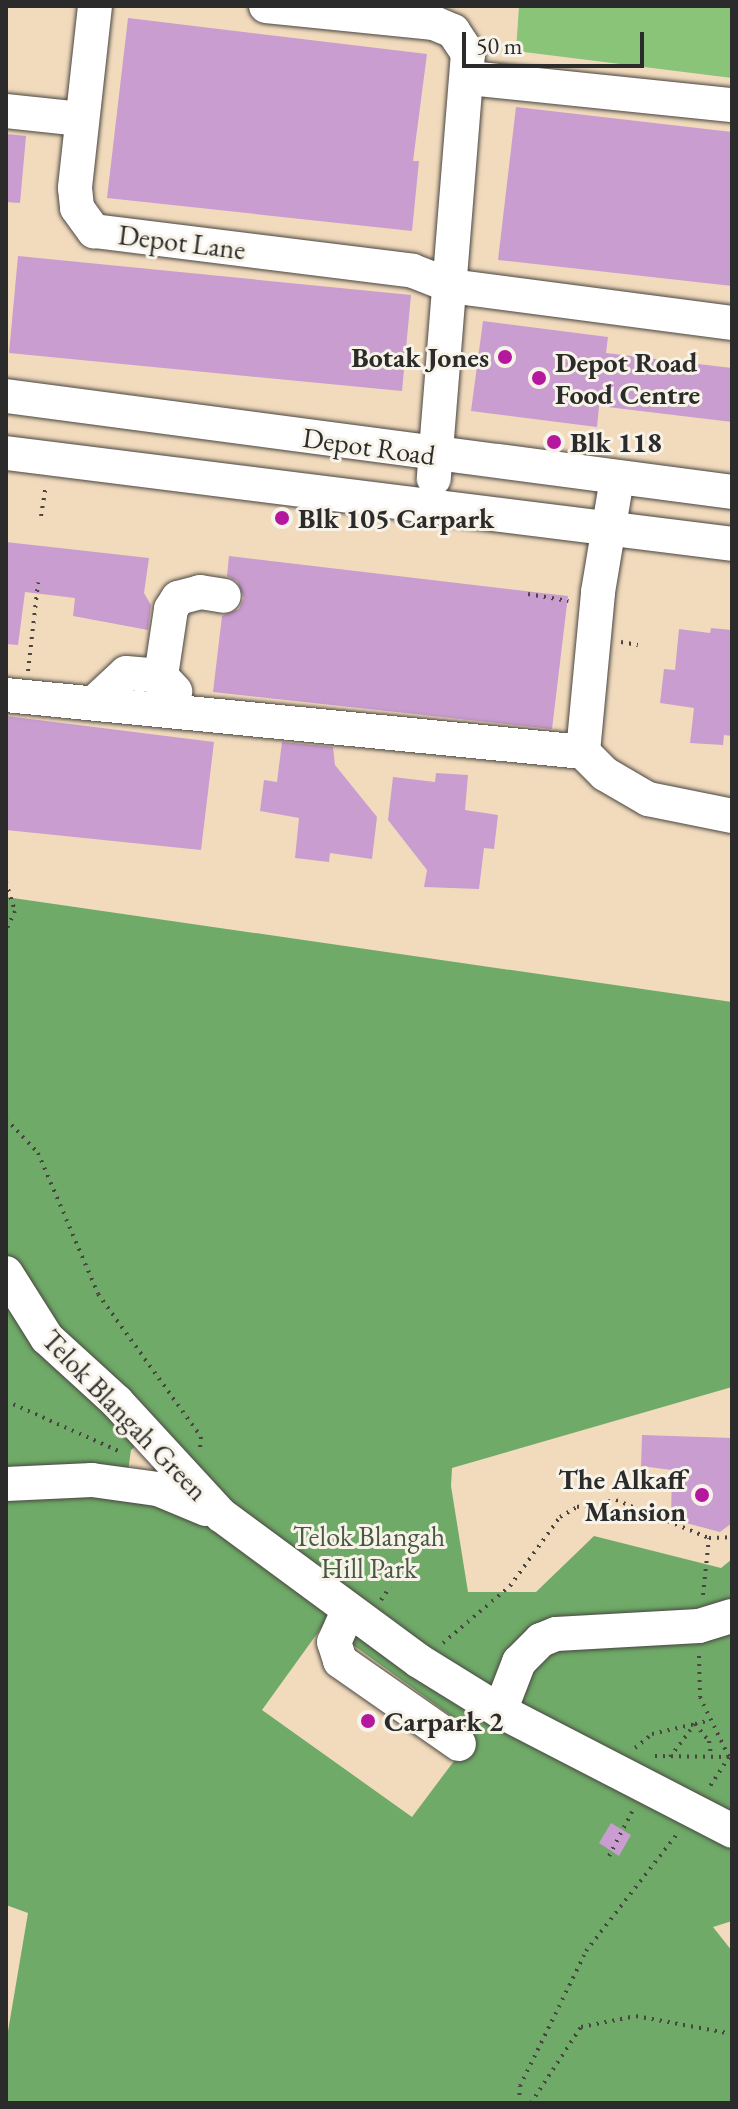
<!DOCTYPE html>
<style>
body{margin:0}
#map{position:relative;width:738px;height:2109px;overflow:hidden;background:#f2dbbd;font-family:"EB Garamond",serif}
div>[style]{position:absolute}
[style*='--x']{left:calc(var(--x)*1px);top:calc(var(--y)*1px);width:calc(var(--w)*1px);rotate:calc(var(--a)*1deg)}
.green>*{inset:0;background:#8ac478}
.forest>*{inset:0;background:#6faa68}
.building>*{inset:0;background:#c99dcf}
.path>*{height:4px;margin-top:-2px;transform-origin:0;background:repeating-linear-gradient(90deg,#494541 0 2px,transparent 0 8px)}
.roads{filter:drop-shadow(0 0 2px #494541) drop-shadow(0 0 2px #494541)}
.minor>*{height:34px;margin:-17px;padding:0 17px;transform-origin:17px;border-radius:17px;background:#fff}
.dots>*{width:22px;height:22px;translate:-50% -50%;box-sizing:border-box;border:4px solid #f7f3e8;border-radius:50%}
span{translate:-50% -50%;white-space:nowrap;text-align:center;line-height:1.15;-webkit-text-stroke:6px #f7f3e8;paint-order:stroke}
.street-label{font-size:28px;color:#2b2b2b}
.poi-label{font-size:28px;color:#2b2b2b;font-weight:700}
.right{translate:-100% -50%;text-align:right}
.left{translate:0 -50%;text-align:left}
.park-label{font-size:28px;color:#485942}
.frame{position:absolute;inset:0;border:8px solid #2b2b2b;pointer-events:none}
.scale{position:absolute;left:462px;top:32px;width:182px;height:36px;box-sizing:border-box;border:4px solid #2b2b2b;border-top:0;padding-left:10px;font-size:24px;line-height:28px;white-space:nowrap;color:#2b2b2b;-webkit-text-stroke:6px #f7f3e8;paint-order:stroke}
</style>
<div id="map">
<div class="green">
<div style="clip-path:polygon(519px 6px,732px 6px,732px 78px,516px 51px)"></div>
</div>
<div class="forest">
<div style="clip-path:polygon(evenodd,6px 897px,732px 1002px,732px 1387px,452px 1468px,451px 1486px,468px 1592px,536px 1592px,594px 1536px,721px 1568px,732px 1559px,732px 1921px,713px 1927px,732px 1951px,732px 2103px,6px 2103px,6px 2043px,28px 1913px,6px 1905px,6px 897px,157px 1428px,190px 1510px,125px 1493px,131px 1450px,157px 1428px,6px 897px,324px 1624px,475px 1733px,412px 1817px,262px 1710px,324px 1624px)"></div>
</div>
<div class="building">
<div style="clip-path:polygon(128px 18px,427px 54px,413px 161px,419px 161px,412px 231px,107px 198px)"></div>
<div style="clip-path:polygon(516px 107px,732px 132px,732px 286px,498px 260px)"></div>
<div style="clip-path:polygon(6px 134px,26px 136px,20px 203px,6px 202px)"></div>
<div style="clip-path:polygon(18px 256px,411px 295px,402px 391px,9px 353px)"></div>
<div style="clip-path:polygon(483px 321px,608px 337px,606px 353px,732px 368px,732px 422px,599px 406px,597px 427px,471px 411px)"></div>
<div style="clip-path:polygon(6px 542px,149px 558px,144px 593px,151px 605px,148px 630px,73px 616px,75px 598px,25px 592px,18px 645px,6px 644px)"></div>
<div style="clip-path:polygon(229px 556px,568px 596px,552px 729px,213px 692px,222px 616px,239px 609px,244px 598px,237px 581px,227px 576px)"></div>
<div style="clip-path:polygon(711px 628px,732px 630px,732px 736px,724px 735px,723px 745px,690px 743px,694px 708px,660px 703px,664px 669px,675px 670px,679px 629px,710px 633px)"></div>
<div style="clip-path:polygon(6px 716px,214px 742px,201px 850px,6px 830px)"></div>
<div style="clip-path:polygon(282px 742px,333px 747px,335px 765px,377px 817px,372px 859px,330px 853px,329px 862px,295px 858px,299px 818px,260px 811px,264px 780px,277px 782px)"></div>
<div style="clip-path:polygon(436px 773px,468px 775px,465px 810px,498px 815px,494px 849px,484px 848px,479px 889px,424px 887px,427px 870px,388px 820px,393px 777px,435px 782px)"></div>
<div style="clip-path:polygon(642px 1435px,732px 1438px,732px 1523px,720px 1532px,671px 1519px,672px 1470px,641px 1466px)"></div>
<div style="clip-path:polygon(611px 1823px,631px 1835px,619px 1856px,599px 1843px)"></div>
</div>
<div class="path">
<div style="--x:41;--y:516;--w:31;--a:-81"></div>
<div style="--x:528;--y:594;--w:41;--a:9.9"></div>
<div style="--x:621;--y:642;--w:17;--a:10"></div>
<div style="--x:28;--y:671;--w:89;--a:-83.5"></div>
<div style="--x:6;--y:882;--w:30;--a:73"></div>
<div style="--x:15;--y:911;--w:21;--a:115"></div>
<div style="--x:6;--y:1119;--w:47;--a:46.7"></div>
<div style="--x:38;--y:1153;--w:153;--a:66.9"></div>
<div style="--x:98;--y:1294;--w:176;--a:54.2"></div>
<div style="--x:201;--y:1437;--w:12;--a:95"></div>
<div style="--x:6;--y:1401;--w:126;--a:23.9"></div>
<div style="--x:703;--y:1595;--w:57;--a:-84"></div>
<div style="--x:381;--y:1600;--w:16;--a:-55"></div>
<div style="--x:443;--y:1643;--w:88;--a:-40.4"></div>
<div style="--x:510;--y:1586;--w:85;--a:-54.1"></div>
<div style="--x:560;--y:1517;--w:20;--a:-30"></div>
<div style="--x:577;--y:1507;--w:40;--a:-10"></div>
<div style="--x:616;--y:1500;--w:100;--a:22.2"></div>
<div style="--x:709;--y:1538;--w:23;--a:-2"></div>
<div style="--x:699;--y:1656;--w:41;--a:88.6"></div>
<div style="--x:700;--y:1697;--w:67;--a:64.2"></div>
<div style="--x:729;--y:1757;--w:35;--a:123"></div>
<div style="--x:635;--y:1748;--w:22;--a:-39"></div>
<div style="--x:652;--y:1734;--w:44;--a:-13.1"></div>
<div style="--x:695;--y:1724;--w:22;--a:51"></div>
<div style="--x:709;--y:1741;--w:15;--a:82"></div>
<div style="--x:655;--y:1756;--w:75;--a:0.8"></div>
<div style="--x:670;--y:1757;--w:41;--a:-52.9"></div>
<div style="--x:695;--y:1724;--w:16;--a:-14"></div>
<div style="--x:609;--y:1856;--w:50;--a:-62.4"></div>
<div style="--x:519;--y:2103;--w:17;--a:-87"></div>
<div style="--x:520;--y:2086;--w:150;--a:-63.9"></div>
<div style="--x:586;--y:1951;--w:150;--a:-52.1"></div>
<div style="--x:531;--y:2103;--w:91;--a:-56.7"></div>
<div style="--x:581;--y:2027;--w:56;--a:-11.3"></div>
<div style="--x:636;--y:2016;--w:98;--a:10.6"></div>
</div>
<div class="roads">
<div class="minor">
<div style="--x:95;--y:6;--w:183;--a:96.3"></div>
<div style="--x:75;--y:188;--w:20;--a:84"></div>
<div style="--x:77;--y:208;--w:29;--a:54"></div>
<div style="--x:94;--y:231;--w:321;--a:7.1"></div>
<div style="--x:413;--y:271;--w:41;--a:21.5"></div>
<div style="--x:451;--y:286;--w:283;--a:7.5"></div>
<div style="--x:266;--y:6;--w:169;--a:5.8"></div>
<div style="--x:434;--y:23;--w:21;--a:23"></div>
<div style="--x:453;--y:31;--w:27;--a:56"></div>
<div style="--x:468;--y:53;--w:427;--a:94.6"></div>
<div style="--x:469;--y:78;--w:264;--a:5.9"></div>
<div style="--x:6;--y:111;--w:75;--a:6.1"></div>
<div style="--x:6;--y:396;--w:732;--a:7.53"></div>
<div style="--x:6;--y:453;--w:732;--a:7.14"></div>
<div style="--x:161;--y:676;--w:68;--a:-81.5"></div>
<div style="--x:171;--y:609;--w:13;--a:-58"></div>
<div style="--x:178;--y:598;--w:23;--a:-15"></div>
<div style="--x:200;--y:592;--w:24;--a:9"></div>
<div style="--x:6;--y:695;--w:580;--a:5.64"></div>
<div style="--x:583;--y:752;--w:31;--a:45"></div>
<div style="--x:605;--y:774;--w:50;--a:30.2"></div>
<div style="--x:648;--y:799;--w:86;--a:11.4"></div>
<div style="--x:95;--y:702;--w:42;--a:-43.1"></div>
<div style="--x:126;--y:673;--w:35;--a:5"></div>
<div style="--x:161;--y:676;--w:21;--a:47"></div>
<div style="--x:583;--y:752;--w:161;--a:-84.6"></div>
<div style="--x:598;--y:592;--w:115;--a:-80.5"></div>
<div style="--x:6;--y:1273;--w:77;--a:57.8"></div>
<div style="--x:47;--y:1338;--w:95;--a:42.4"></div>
<div style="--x:117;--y:1402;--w:154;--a:47.4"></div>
<div style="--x:221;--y:1515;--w:246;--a:36.4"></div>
<div style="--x:419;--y:1661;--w:95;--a:31.7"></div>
<div style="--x:500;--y:1711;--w:261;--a:27.3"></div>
<div style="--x:6;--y:1484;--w:86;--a:-2.7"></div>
<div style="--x:92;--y:1480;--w:67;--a:7.8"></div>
<div style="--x:158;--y:1489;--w:52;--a:22.6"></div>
<div style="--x:348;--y:1611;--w:34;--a:114"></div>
<div style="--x:334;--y:1642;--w:20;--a:72"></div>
<div style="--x:340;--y:1661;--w:145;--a:34.9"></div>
<div style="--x:500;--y:1711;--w:53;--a:-68.8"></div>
<div style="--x:519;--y:1662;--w:31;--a:-45"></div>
<div style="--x:541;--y:1640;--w:16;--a:-22"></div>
<div style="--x:556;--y:1634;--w:143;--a:-3.2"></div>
<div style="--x:699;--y:1626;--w:34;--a:-17"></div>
</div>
</div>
<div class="dots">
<div style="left:505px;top:357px;background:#b5179e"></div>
<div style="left:539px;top:378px;background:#b5179e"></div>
<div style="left:554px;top:442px;background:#b5179e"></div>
<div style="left:282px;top:518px;background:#b5179e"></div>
<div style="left:702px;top:1495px;background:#b5179e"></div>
<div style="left:368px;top:1721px;background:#b5179e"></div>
</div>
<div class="street-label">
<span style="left:182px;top:242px;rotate:7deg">Depot Lane</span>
<span style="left:369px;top:446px;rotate:8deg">Depot Road</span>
<span style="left:125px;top:1415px;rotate:46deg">Telok Blangah Green</span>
</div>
<div class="poi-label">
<span class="right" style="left:489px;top:357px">Botak Jones</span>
<span class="left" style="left:555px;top:378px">Depot Road<br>Food Centre</span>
<span class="left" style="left:570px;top:442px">Blk 118</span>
<span class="left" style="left:298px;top:518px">Blk 105 Carpark</span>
<span class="right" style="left:686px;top:1495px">The Alkaff<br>Mansion</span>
<span class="left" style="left:384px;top:1721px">Carpark 2</span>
</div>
<div class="park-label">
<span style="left:369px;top:1552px">Telok Blangah<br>Hill Park</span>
</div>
<div class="frame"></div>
<div class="scale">50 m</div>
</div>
